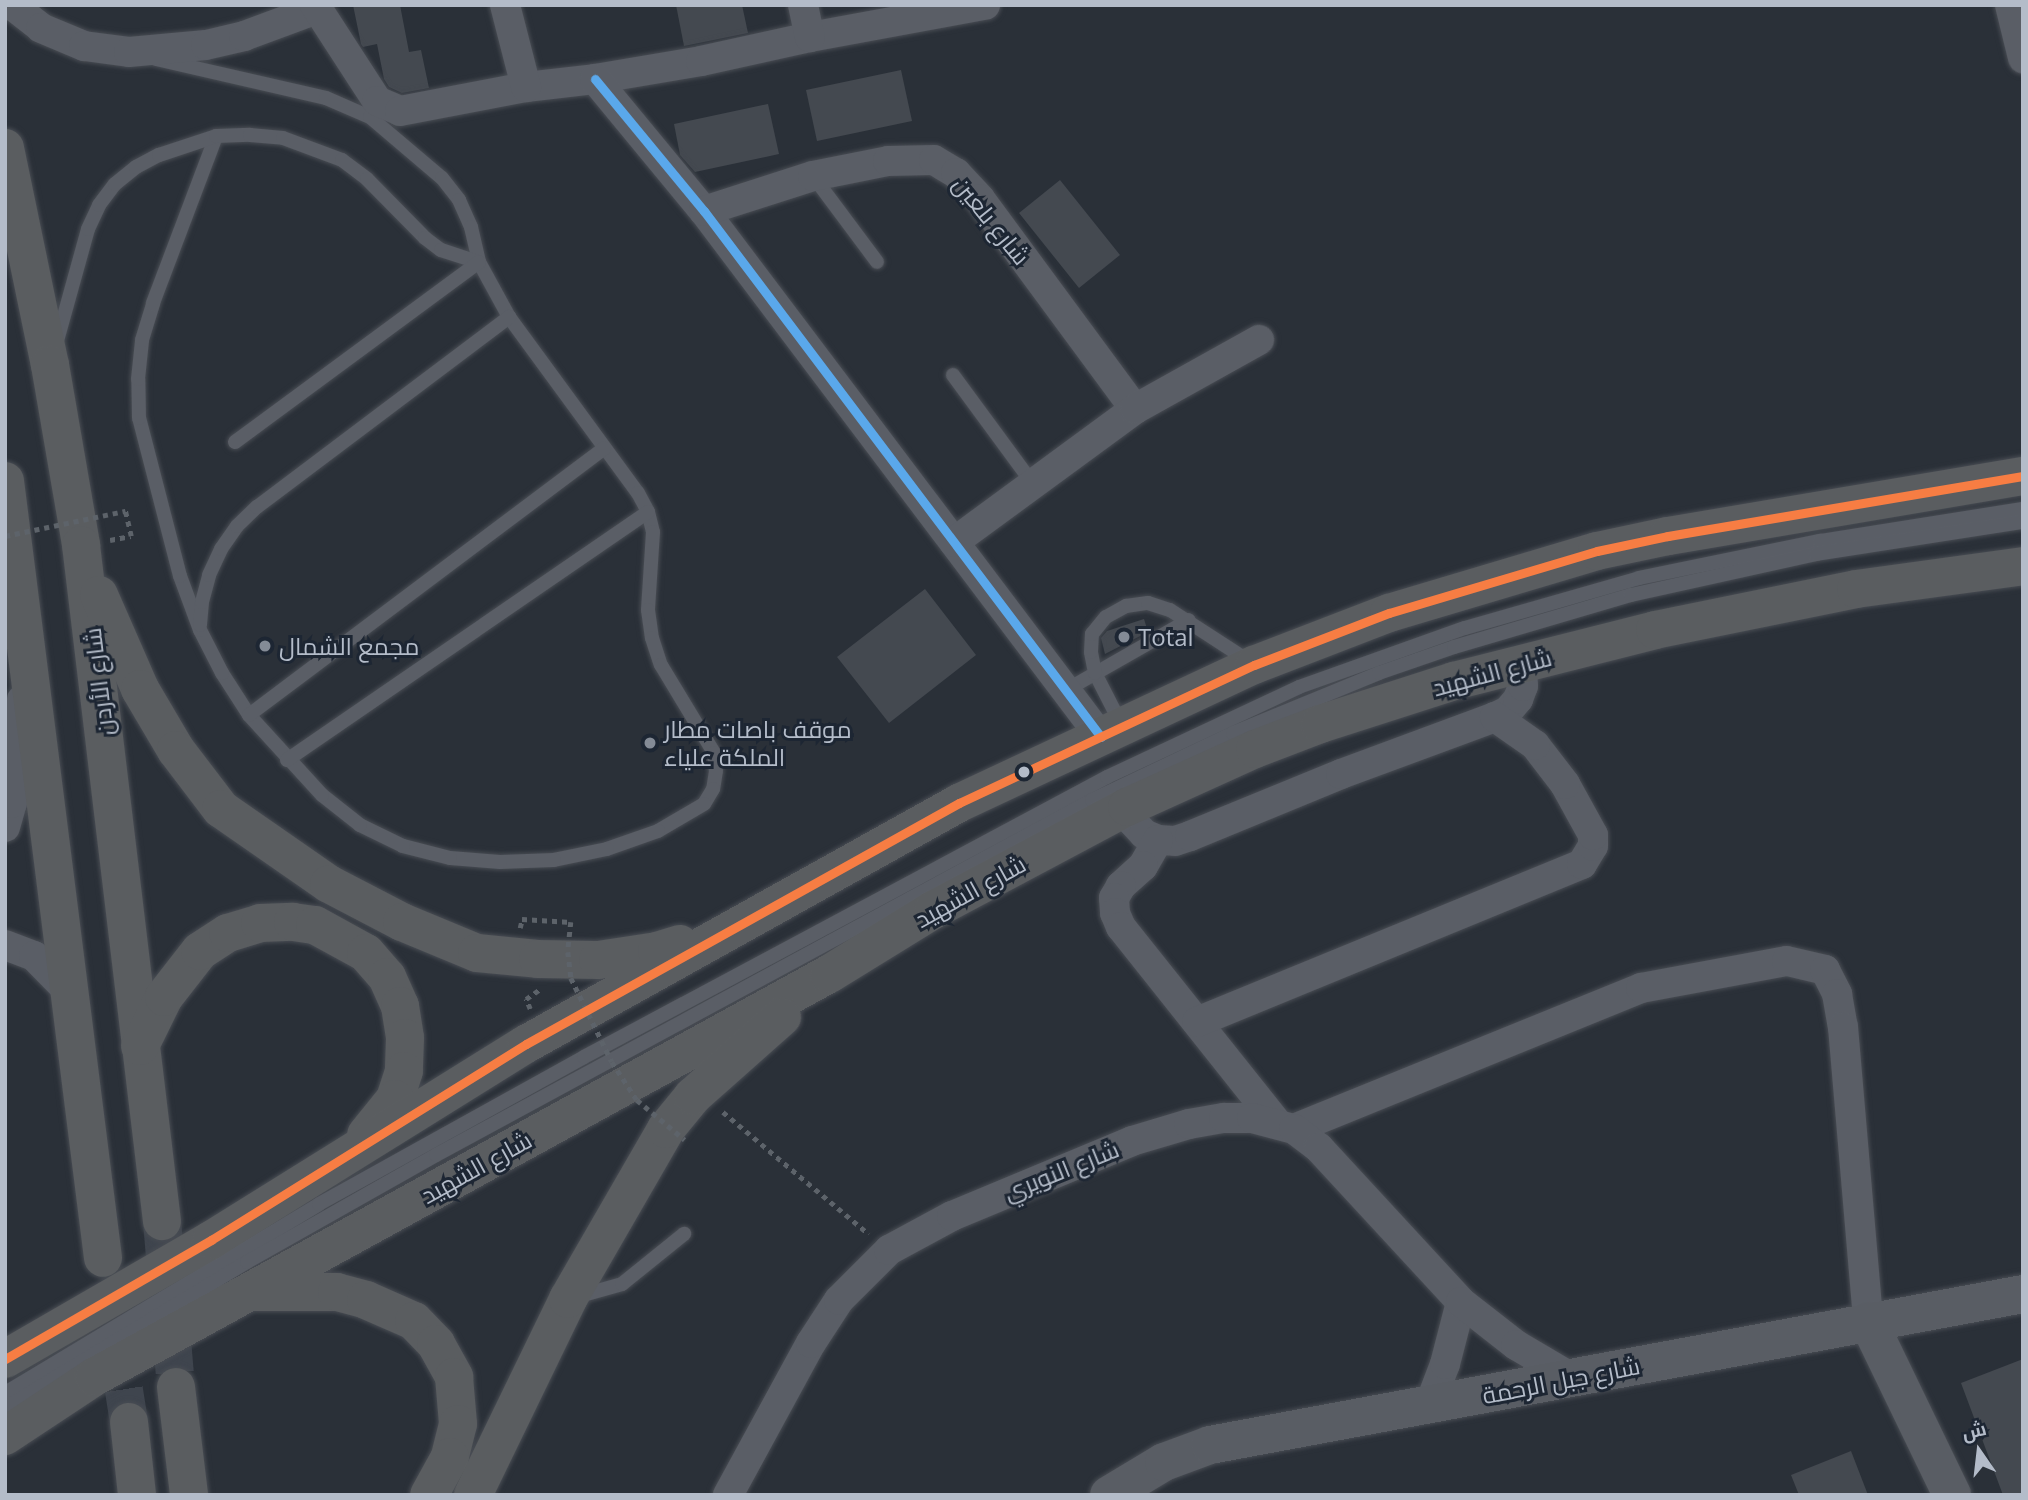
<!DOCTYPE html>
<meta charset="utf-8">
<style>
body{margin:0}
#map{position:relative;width:2028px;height:1500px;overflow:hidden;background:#2a3038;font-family:"Open Sans",Cairo,sans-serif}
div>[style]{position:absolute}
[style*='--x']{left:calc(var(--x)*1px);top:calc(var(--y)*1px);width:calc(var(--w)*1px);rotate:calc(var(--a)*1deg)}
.building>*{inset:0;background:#444950}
.highway-tunnel>*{height:38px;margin-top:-19px;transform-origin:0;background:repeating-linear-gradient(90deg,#3f454e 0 38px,transparent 0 57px)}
.path>*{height:4.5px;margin-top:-2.25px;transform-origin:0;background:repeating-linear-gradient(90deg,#5d636a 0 5px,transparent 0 10px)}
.roads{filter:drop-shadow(0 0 2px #484c53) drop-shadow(0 0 2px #484c53)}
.lane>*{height:14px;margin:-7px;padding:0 7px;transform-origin:7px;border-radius:7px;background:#5a5e66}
.street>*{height:30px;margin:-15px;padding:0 15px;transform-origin:15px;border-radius:15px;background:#5a5e66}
.secondary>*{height:38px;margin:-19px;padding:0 19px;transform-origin:19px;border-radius:19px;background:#595d64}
.highway>*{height:38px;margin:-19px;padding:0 19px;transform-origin:19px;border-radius:19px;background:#5a5d60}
.path-bridge>*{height:4.5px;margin-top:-2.25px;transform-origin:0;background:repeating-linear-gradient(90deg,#5d636a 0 5px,transparent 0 10px)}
.bus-1>*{height:9px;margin:-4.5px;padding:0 4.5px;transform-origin:4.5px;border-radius:4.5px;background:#5aa8eb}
.bus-2>*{height:9px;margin:-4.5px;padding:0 4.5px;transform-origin:4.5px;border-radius:4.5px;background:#f77d43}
.dots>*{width:19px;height:19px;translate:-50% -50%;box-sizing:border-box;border:4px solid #1d2633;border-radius:50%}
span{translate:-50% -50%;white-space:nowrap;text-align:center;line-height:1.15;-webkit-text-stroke:6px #1d2633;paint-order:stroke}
.street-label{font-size:24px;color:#b4bcc9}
.poi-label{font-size:24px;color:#b4bcc9}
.left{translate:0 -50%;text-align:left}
.frame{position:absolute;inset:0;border:7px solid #b4bcc9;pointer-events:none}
.north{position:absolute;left:1944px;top:1416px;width:70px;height:70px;-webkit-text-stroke:5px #1d2633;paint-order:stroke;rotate:346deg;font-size:19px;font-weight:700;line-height:28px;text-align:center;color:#b4bcc9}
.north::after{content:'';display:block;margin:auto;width:24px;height:32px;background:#b4bcc9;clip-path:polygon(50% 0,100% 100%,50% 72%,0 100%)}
</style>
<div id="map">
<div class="building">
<div style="clip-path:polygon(353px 5px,400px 5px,409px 52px,421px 50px,429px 88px,402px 93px,389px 87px,384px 79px,377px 44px,363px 47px,361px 44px)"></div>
<div style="clip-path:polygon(676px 5px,742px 5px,748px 33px,684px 46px)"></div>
<div style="clip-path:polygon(901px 70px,912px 121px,817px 141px,806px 90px)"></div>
<div style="clip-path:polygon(768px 104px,779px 154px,695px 172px,680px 155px,674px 124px)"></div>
<div style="clip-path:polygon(1060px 180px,1120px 255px,1079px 288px,1019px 213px)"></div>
<div style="clip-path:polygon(925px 589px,976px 655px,889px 723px,837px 657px)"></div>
<div style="clip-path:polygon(1144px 619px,1148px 632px,1105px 654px,1101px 638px,1107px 631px)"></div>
<div style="clip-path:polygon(2023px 1359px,2023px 1495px,2003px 1495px,1961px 1383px)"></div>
<div style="clip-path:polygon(1851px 1451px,1868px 1495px,1799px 1495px,1791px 1475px)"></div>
</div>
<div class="highway-tunnel">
<div style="--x:162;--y:1221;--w:167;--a:85.2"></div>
<div style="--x:115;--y:1333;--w:90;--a:81.1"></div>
</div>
<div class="path">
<div style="--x:110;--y:540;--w:21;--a:-11"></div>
<div style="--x:131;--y:536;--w:26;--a:-103"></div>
<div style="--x:520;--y:928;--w:9;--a:-77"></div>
<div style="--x:522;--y:919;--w:49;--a:3.5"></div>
<div style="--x:530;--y:1009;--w:11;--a:-112"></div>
<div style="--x:526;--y:999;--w:16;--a:-35"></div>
<div style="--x:723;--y:1112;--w:190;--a:39.9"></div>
</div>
<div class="roads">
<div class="lane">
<div style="--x:156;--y:59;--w:174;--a:12.9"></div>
<div style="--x:326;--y:98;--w:48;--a:23.4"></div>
<div style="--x:370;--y:117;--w:94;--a:40.3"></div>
<div style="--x:442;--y:178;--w:28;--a:52"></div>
<div style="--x:459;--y:200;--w:30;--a:66"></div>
<div style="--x:471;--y:227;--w:36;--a:77"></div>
<div style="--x:479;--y:262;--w:63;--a:61.4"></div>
<div style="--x:509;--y:317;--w:218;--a:53.8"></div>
<div style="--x:638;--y:493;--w:21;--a:62"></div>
<div style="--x:648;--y:512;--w:21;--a:76"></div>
<div style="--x:653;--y:532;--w:78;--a:93.7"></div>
<div style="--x:648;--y:610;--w:28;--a:82"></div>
<div style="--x:652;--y:638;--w:28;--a:72"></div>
<div style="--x:661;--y:665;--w:103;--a:58.9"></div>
<div style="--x:714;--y:753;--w:18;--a:84"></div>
<div style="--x:716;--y:771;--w:18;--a:99"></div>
<div style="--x:713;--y:789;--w:17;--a:121"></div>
<div style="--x:704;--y:804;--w:53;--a:149.6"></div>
<div style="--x:658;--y:831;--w:54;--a:160.6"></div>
<div style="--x:607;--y:849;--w:54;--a:168.3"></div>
<div style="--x:554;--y:860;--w:54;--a:177.9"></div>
<div style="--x:500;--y:862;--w:50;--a:-175.4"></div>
<div style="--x:450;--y:858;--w:49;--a:-165.7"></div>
<div style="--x:403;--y:846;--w:48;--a:-154"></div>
<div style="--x:360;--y:825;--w:48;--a:-141.7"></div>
<div style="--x:322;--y:795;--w:108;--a:-132.4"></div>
<div style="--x:249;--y:715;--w:50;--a:-122.7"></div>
<div style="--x:222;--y:673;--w:48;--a:-117.1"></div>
<div style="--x:200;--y:630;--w:58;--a:-110.3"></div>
<div style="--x:180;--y:576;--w:163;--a:-104.5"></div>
<div style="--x:139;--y:418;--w:39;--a:-91"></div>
<div style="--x:138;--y:379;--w:39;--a:-84"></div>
<div style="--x:142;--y:340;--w:39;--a:-73"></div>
<div style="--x:153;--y:303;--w:178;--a:-69.3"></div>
<div style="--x:813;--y:176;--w:107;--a:53.3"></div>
<div style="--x:57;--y:341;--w:116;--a:-74.5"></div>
<div style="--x:88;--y:229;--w:26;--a:-65"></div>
<div style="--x:99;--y:205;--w:26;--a:-53"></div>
<div style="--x:115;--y:184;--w:27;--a:-39"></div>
<div style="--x:136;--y:167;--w:26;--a:-28"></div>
<div style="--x:159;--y:155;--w:60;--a:-18.4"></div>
<div style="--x:216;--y:136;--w:34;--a:-2"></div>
<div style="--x:250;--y:135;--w:33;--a:5"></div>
<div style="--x:283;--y:138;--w:63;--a:20.4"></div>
<div style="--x:342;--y:160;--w:31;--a:37"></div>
<div style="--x:367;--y:179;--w:83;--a:45.5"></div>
<div style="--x:425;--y:238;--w:20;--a:37"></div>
<div style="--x:441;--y:250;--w:40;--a:18"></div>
<div style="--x:953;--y:375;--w:135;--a:53.7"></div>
<div style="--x:235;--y:442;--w:303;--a:-36.4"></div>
<div style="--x:200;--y:625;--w:23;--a:-85"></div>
<div style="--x:202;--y:602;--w:28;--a:-75"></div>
<div style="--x:209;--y:575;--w:29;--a:-65"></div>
<div style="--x:221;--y:549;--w:28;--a:-55"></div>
<div style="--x:237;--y:526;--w:28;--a:-44"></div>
<div style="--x:257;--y:507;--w:316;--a:-37"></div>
<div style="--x:1068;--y:689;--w:139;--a:-29.7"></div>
<div style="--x:249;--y:715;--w:444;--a:-36.9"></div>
<div style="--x:1122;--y:726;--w:59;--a:-117"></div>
<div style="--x:1095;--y:673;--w:21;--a:-101"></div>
<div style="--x:1091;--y:652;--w:18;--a:-87"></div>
<div style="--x:1092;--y:634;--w:22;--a:-51"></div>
<div style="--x:1106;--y:617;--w:23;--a:-29"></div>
<div style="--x:1126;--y:606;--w:22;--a:-8"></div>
<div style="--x:1148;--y:603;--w:23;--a:18"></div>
<div style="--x:1170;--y:610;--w:95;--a:33"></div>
<div style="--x:287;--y:760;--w:438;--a:-34.5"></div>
<div style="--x:576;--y:1297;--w:48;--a:-15.8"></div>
<div style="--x:622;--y:1284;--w:80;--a:-38.9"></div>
<div style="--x:5;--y:1393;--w:366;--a:-31"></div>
<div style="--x:319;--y:1204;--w:303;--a:-29"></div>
<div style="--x:584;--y:1057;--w:593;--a:-28.16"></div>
<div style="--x:1107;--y:777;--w:212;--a:-25.1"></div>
<div style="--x:1299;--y:687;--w:176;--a:-19.6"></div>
<div style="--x:1465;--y:628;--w:181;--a:-16"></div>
<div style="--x:1639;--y:578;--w:185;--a:-11.6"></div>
<div style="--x:1820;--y:541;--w:206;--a:-9"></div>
<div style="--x:5;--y:1408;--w:283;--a:-31.1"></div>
<div style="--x:247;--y:1262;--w:217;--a:-29.5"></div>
<div style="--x:436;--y:1155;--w:746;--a:-28.42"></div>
<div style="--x:1092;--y:800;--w:156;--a:-25.4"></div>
<div style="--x:1233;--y:733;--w:158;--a:-22.3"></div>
<div style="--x:1379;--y:673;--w:79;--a:-19.1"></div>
<div style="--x:1454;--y:647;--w:184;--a:-16.4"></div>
<div style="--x:1631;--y:595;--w:189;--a:-12.5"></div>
<div style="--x:1816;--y:554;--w:209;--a:-8.8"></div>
</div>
<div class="street">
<div style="--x:12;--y:5;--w:37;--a:38"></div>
<div style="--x:41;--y:28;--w:47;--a:22.7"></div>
<div style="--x:84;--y:46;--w:45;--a:7.6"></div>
<div style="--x:129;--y:52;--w:77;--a:-5.2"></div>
<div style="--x:206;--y:45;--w:39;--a:-13"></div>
<div style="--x:244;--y:36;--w:78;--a:-20.3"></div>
<div style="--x:315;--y:5;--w:114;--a:57.1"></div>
<div style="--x:377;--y:101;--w:25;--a:23"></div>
<div style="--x:400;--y:111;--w:128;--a:-10.8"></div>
<div style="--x:526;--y:87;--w:69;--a:-6.6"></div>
<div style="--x:595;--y:79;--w:108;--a:-9.6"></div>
<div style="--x:701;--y:61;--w:112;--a:-12.4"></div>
<div style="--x:810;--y:37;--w:178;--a:-10.4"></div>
<div style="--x:505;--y:5;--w:85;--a:75.6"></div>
<div style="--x:803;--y:5;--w:33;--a:78"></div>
<div style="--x:2010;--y:5;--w:55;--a:76.2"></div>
<div style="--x:595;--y:79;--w:171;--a:50.5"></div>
<div style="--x:704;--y:211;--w:659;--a:52.96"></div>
<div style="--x:704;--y:211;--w:114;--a:-17.8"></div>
<div style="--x:813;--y:176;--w:76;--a:-11.3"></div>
<div style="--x:888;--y:161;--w:46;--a:-1.2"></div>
<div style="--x:934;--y:160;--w:26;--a:31"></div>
<div style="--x:956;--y:173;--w:35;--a:47"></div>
<div style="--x:980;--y:199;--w:261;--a:53.6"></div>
<div style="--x:954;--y:542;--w:225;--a:-36.3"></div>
<div style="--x:1135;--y:409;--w:142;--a:-29.1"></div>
<div style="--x:1127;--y:807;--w:16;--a:68"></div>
<div style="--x:1133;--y:822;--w:16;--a:47"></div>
<div style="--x:1144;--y:834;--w:15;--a:23"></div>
<div style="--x:1158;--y:840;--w:17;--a:3"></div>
<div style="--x:1175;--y:841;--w:16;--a:-18"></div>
<div style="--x:1190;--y:836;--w:163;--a:-22.3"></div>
<div style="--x:1341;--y:774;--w:164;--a:-20.3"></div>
<div style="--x:1495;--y:717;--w:14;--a:-25"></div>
<div style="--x:1508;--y:711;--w:16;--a:-50"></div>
<div style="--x:1518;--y:699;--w:14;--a:-69"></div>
<div style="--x:1523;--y:686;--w:22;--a:-93"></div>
<div style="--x:5;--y:827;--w:25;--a:-74"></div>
<div style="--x:12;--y:803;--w:104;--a:-84.5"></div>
<div style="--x:1158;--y:840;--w:30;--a:120"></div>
<div style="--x:1143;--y:866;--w:30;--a:138"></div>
<div style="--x:1121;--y:886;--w:14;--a:120"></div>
<div style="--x:1114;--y:898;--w:15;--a:86"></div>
<div style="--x:1115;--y:913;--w:15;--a:67"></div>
<div style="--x:1121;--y:927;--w:251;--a:51.5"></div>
<div style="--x:5;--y:945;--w:31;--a:21"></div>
<div style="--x:34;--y:956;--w:54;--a:45.7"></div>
<div style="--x:1197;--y:1022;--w:416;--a:-22.3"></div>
<div style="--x:1582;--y:864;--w:21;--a:-59"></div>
<div style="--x:1593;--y:846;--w:11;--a:-90"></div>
<div style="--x:1593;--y:835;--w:58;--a:-118.8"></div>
<div style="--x:1565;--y:784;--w:49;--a:-127.6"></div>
<div style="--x:1535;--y:745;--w:49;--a:-145"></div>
<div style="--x:1294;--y:1129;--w:375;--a:-22.1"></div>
<div style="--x:1641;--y:988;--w:148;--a:-10.5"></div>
<div style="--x:1787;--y:961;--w:39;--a:13"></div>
<div style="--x:1825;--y:970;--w:27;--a:63"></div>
<div style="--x:1837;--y:994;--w:34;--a:80"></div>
<div style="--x:1843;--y:1027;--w:295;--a:85.1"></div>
<div style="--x:1429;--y:1406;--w:45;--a:-69.1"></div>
<div style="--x:1445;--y:1364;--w:64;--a:-75.5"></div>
<div style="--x:728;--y:1495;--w:173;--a:-61.4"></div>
<div style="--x:811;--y:1343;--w:51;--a:-56.9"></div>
<div style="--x:839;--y:1300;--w:71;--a:-45"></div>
<div style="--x:889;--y:1250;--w:72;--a:-28.4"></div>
<div style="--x:952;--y:1216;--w:195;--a:-22.6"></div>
<div style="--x:1132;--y:1141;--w:59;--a:-16.6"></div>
<div style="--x:1189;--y:1124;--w:36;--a:-10"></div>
<div style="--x:1224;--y:1118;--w:28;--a:0"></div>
<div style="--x:1252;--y:1118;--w:43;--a:14.7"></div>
<div style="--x:1294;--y:1129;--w:31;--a:37"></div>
<div style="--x:1319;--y:1148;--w:209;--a:47.3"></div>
<div style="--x:1461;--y:1302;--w:70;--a:38"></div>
<div style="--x:1516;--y:1345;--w:65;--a:30.5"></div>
</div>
<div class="secondary">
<div style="--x:1868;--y:1321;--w:193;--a:64.2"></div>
<div style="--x:1109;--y:1495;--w:64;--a:-31"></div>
<div style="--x:1164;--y:1462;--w:49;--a:-20.3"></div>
<div style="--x:1210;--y:1445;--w:827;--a:-10.52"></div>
</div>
<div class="highway">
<div style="--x:5;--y:148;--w:222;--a:78.3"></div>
<div style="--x:50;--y:365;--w:183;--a:80.2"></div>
<div style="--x:81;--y:545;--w:681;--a:83.17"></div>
<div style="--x:5;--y:481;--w:783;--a:82.81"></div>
<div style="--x:99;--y:595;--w:103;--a:66.4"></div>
<div style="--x:140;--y:689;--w:71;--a:59.5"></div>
<div style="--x:176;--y:750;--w:74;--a:52.7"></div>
<div style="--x:221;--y:809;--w:131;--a:34.8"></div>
<div style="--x:329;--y:884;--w:82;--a:27.5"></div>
<div style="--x:402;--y:922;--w:81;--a:22.5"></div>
<div style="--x:477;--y:953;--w:61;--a:5.6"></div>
<div style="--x:538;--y:959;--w:60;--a:1"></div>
<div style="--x:598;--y:960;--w:60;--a:-8.7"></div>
<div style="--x:657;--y:951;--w:24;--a:-17"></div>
<div style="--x:140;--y:1046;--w:55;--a:-63.9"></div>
<div style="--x:164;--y:997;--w:58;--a:-52"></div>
<div style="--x:200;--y:951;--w:33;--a:-33"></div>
<div style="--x:228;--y:933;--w:34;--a:-17"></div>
<div style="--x:260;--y:923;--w:33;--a:-2"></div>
<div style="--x:293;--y:922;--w:22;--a:8"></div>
<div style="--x:315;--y:925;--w:58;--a:28.8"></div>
<div style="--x:366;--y:953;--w:32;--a:49"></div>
<div style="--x:387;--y:977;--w:32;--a:66"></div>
<div style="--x:400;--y:1006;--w:32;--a:81"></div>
<div style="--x:405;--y:1038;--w:33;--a:92"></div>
<div style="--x:404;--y:1071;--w:29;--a:108"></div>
<div style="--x:395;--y:1099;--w:46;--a:128.9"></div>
<div style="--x:255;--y:1292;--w:82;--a:0"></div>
<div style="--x:337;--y:1292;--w:30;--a:15"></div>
<div style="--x:366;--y:1300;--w:52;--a:23.6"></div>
<div style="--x:414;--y:1321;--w:32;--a:46"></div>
<div style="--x:436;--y:1344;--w:38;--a:61"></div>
<div style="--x:454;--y:1377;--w:47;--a:85.1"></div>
<div style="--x:458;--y:1424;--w:34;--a:104"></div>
<div style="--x:450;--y:1457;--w:43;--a:118.9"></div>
<div style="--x:5;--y:1359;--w:238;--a:-30"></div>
<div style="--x:211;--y:1240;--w:371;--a:-31.9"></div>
<div style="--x:526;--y:1044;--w:496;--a:-29.1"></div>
<div style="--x:959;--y:803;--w:326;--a:-25.1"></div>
<div style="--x:1254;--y:665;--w:145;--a:-21.1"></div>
<div style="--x:1389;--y:613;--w:217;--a:-16.6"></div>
<div style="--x:1597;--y:551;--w:73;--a:-11.9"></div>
<div style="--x:1668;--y:536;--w:360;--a:-9.6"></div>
<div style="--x:176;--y:1387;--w:109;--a:83.1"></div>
<div style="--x:129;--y:1422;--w:73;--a:83.7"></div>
<div style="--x:5;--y:1436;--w:107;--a:-33.5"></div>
<div style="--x:94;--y:1377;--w:838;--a:-28.74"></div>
<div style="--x:829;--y:974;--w:122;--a:-31.6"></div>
<div style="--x:933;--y:910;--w:220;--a:-28"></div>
<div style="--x:1127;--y:807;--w:141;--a:-24.4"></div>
<div style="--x:1255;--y:749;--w:70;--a:-21"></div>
<div style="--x:1320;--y:724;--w:141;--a:-17.8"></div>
<div style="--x:1454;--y:681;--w:207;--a:-14.2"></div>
<div style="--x:1655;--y:630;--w:205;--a:-11.5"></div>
<div style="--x:1856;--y:589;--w:169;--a:-7.8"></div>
<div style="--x:473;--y:1495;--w:218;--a:-64.1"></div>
<div style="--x:568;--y:1299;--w:196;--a:-60"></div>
<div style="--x:666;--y:1129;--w:43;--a:-50.7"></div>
<div style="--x:693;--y:1096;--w:119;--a:-41.6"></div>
</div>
</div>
<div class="path-bridge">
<div style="--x:5;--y:536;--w:123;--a:-11.8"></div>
<div style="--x:571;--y:922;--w:30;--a:96"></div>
<div style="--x:568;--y:952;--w:26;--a:83"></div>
<div style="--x:571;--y:978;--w:93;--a:64"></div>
<div style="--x:612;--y:1062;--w:45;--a:56.7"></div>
<div style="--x:637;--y:1100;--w:62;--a:39.8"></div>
</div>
<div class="bus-1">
<div style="--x:595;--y:79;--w:171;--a:50.5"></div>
<div style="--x:704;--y:211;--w:659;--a:52.96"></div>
</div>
<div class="bus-2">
<div style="--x:5;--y:1359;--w:238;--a:-30"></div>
<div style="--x:211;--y:1240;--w:371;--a:-31.9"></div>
<div style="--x:526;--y:1044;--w:496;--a:-29.1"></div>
<div style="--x:959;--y:803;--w:326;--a:-25.1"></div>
<div style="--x:1254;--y:665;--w:145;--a:-21.1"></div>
<div style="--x:1389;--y:613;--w:217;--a:-16.6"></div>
<div style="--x:1597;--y:551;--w:73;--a:-11.9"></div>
<div style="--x:1668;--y:536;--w:360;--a:-9.6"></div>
</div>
<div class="dots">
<div style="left:1124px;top:637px;background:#848b96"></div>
<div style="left:265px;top:646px;background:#848b96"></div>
<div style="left:650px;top:743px;background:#848b96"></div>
<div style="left:1024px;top:772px;background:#b4bcc9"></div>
</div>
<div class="street-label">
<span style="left:992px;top:220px;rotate:51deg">شارع بلعين</span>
<span style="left:1492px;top:672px;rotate:-15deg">شارع الشهيد</span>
<span style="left:98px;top:682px;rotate:-97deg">شارع الأردن</span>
<span style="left:970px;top:891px;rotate:-29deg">شارع الشهيد</span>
<span style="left:476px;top:1167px;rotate:-29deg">شارع الشهيد</span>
<span style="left:1061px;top:1170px;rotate:-22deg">شارع النويري</span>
<span style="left:1561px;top:1380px;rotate:-11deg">شارع جبل الرحمة</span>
</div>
<div class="poi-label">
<span class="left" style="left:1138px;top:637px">Total</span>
<span class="left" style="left:279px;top:646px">مجمع الشمال</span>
<span class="left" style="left:664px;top:743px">موقف باصات مطار<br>الملكة علياء</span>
</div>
<div class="frame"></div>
<div class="north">ش</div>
</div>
